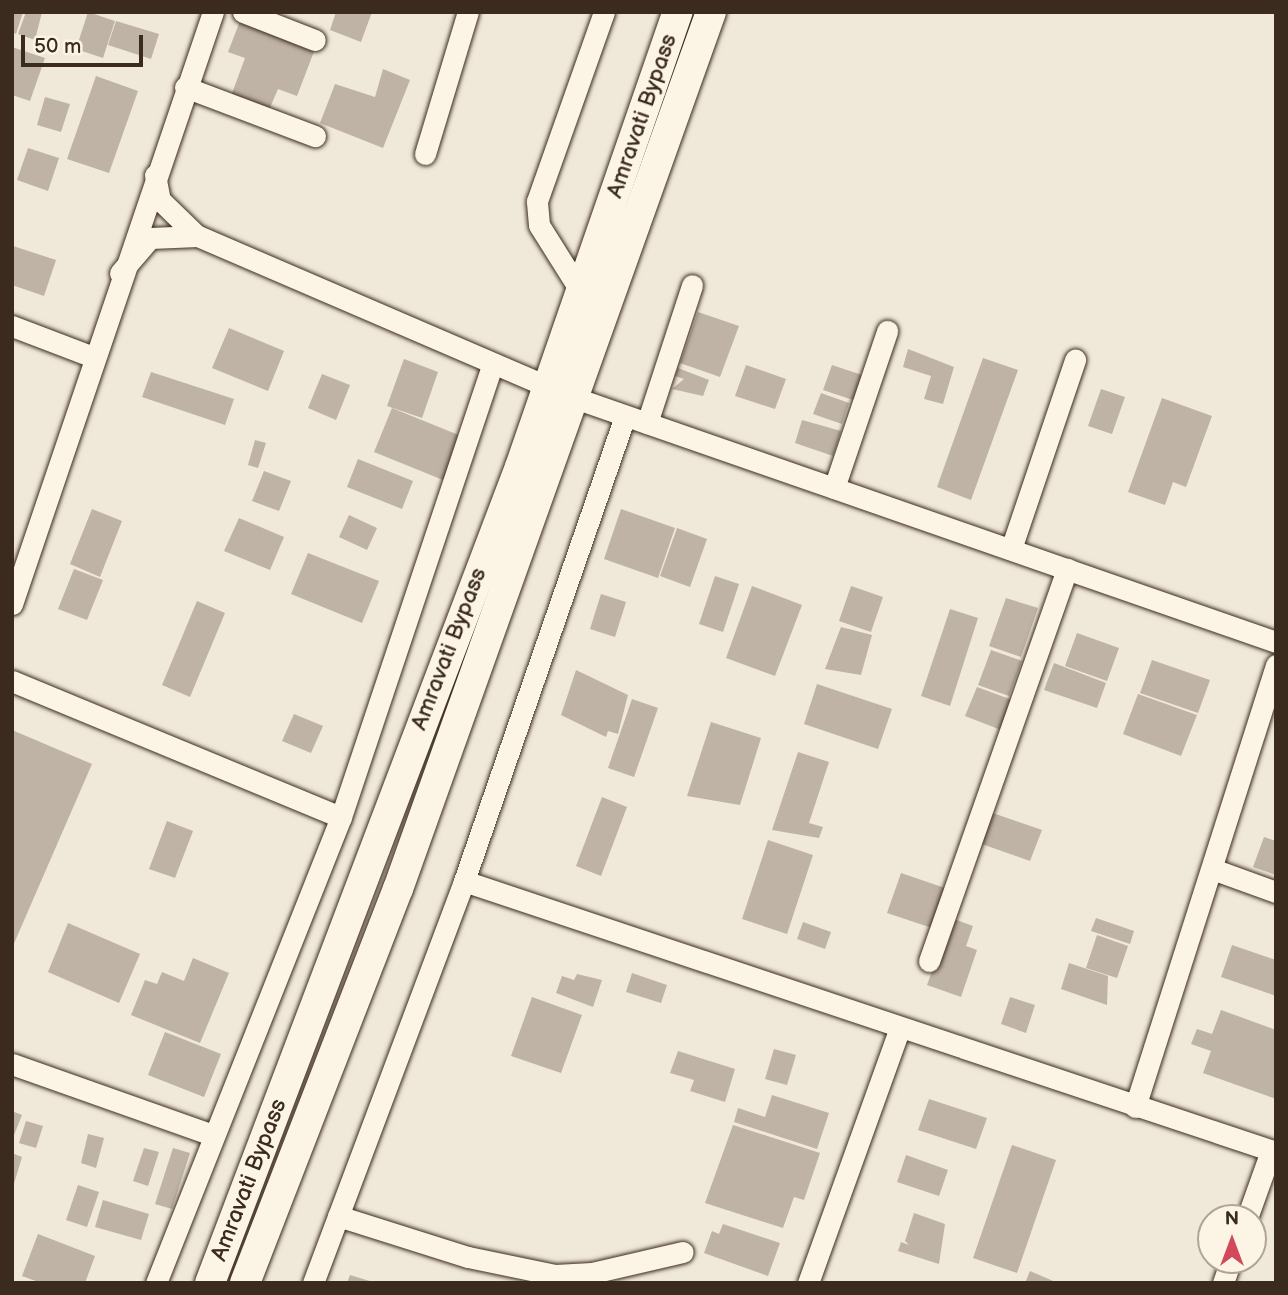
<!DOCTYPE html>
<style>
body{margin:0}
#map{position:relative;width:1288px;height:1295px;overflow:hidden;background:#f0e9d9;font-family:"Balsamiq Sans",sans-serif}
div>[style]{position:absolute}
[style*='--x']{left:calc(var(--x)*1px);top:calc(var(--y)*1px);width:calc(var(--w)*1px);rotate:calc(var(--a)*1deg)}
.building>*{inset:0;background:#beb3a4}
.roads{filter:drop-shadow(0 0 2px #3b2a1e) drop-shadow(0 0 2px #3b2a1e)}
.minor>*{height:21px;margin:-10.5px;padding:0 10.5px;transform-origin:10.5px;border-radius:10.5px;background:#fcf5e5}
.highway>*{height:30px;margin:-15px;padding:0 15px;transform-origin:15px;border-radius:15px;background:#fcf5e5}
span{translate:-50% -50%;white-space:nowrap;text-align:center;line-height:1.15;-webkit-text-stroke:6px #fcf5e5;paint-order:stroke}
.street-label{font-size:23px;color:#3b2a1e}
.frame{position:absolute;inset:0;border:14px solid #3b2a1e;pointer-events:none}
.north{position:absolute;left:1197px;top:1204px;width:70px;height:70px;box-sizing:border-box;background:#fcf5e5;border:2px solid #afa495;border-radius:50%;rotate:0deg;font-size:19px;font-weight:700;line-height:28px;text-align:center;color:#3b2a1e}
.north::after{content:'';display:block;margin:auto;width:24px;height:32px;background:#d1495b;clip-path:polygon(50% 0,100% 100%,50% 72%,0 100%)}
.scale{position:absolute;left:21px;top:35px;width:122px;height:32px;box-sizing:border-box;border:4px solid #3b2a1e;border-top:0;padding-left:9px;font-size:21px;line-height:24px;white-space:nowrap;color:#3b2a1e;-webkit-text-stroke:5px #fcf5e5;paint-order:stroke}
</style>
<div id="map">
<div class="building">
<div style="clip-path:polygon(12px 12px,23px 12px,16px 34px,12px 32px)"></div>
<div style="clip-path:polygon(26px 12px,42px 12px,35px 40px,18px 34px)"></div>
<div style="clip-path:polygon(88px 12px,115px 21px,103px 58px,76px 49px)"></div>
<div style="clip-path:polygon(336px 12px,372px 12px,361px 42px,330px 30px)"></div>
<div style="clip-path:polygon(116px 21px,159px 34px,151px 59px,108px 45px)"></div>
<div style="clip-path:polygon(240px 21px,315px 49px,297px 96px,278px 89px,269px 110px,231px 96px,245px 58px,228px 52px)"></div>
<div style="clip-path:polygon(12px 47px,45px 58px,30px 101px,12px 95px)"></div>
<div style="clip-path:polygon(383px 69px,410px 80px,383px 148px,320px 123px,335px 84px,375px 97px)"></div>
<div style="clip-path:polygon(96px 76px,138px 91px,109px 173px,67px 159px)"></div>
<div style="clip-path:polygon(45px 97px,70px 104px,61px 132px,37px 125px)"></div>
<div style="clip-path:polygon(28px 148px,59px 158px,48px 191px,17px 180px)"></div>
<div style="clip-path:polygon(13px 246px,56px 260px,44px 296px,12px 285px)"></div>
<div style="clip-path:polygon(698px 312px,739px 326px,720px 377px,680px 363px)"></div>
<div style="clip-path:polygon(229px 328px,284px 351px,268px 391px,212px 368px)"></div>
<div style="clip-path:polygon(908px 349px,954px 367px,943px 404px,924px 399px,931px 376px,903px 367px)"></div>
<div style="clip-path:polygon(983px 358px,1018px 370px,971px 500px,937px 487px)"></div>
<div style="clip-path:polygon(404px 359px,438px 372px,422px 418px,387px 406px)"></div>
<div style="clip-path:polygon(746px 365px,786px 379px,775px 409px,735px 396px)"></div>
<div style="clip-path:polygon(832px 365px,862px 375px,853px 400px,823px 390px)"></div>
<div style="clip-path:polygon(678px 368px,709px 380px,703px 396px,672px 389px,684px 379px,675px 376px)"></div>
<div style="clip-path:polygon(151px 372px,234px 399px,225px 425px,142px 397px)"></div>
<div style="clip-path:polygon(322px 374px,350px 385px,336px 420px,308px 408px)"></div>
<div style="clip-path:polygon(1101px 389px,1125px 397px,1112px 434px,1088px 426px)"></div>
<div style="clip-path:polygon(821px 393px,849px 403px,842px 424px,813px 414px)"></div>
<div style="clip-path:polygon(1162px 398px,1212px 416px,1186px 487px,1173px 482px,1165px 505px,1128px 492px)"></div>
<div style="clip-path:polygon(392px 408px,461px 436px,443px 480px,374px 452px)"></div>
<div style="clip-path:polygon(802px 420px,841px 431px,833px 456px,795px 443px)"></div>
<div style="clip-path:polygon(255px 440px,266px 443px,258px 468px,248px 465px)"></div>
<div style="clip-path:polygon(358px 459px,413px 481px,402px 509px,347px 487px)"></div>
<div style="clip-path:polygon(264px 471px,291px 481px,279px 511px,252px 501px)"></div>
<div style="clip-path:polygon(92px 509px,122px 521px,100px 577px,70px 564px)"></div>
<div style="clip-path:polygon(621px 509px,675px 528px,658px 578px,604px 559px)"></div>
<div style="clip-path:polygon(349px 515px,377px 528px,367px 550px,339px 537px)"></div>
<div style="clip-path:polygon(239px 518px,284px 537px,270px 570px,224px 551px)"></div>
<div style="clip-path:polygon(677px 528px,707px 539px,690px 587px,660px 576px)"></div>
<div style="clip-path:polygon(308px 553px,379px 581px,362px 623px,291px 594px)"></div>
<div style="clip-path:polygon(74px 569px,103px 580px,87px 620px,58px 609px)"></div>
<div style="clip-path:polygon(715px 576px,739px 584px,723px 632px,699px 624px)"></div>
<div style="clip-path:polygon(752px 586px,802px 605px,775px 676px,726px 658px)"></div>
<div style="clip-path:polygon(851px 586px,883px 597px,871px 632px,839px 621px)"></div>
<div style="clip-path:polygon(601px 594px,626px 602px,615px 637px,590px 629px)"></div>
<div style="clip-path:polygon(1006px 598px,1038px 608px,1021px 657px,989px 646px)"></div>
<div style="clip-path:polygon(197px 601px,225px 613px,190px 697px,162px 685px)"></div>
<div style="clip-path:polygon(950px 609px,978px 618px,950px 706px,921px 696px)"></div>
<div style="clip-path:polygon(841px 627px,872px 635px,861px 675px,825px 669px)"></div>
<div style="clip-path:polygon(1077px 633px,1119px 648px,1107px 681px,1065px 666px)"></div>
<div style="clip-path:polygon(991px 650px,1022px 661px,1009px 696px,978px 685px)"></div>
<div style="clip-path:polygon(1152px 660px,1210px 680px,1198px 713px,1140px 693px)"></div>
<div style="clip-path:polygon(1054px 663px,1106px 683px,1097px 708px,1044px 690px)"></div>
<div style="clip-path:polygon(576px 670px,628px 695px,618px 734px,608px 731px,606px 737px,561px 715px)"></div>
<div style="clip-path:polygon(817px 684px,892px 709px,878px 749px,804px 724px)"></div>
<div style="clip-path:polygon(977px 687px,1012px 700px,1001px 730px,965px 716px)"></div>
<div style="clip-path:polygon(1138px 694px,1197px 715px,1181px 756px,1123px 734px)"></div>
<div style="clip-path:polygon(632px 699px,658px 708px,634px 777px,608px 768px)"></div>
<div style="clip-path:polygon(294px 714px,323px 726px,311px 753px,282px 741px)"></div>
<div style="clip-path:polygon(711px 722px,761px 738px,740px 805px,687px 796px)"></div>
<div style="clip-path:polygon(12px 730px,92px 764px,12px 948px)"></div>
<div style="clip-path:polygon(798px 752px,829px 762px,809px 823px,823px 827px,819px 838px,772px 830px)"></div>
<div style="clip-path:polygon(602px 797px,627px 807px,601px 876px,576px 866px)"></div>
<div style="clip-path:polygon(987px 811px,1042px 830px,1030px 861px,976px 842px)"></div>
<div style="clip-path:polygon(167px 821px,193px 831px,175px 878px,149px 869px)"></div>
<div style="clip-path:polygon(1264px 837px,1276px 841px,1276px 875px,1253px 867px)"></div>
<div style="clip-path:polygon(768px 840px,813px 855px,787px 934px,742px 919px)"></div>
<div style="clip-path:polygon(901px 873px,945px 888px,932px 928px,887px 913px)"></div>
<div style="clip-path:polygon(951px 918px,973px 926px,966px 946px,977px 950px,961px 997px,927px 985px)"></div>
<div style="clip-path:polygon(1096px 918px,1134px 931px,1130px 944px,1091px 931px)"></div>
<div style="clip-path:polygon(803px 922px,831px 932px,825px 949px,797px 939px)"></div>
<div style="clip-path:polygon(68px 923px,140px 954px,119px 1003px,48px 972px)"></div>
<div style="clip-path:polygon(1097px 935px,1128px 946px,1117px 978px,1086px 968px)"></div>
<div style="clip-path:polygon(1232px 945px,1276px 960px,1276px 996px,1221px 977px)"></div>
<div style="clip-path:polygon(193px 958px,229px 973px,200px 1043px,131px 1015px,145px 980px,157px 984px,162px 972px,184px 981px)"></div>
<div style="clip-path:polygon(1069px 963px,1108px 976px,1107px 1005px,1061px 989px)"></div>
<div style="clip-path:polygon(632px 973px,667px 985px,661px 1003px,626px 992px)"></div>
<div style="clip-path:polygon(577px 974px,602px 980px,593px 1007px,556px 993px,562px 976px,574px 980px)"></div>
<div style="clip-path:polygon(532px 997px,582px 1015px,561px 1073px,511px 1056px)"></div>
<div style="clip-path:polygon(1010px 997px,1035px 1005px,1026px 1033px,1001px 1024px)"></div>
<div style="clip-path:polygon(1221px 1010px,1276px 1030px,1276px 1099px,1203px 1073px,1211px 1051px,1191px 1044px,1197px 1029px,1212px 1034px)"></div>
<div style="clip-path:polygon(165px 1032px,221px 1054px,204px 1097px,148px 1075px)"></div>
<div style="clip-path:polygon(774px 1049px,796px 1055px,787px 1085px,765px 1079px)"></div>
<div style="clip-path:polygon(678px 1051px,735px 1069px,725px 1102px,690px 1091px,694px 1080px,670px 1073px)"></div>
<div style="clip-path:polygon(772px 1095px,829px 1113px,817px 1149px,734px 1122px,738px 1108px,765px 1117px)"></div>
<div style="clip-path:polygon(929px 1099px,987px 1118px,976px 1149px,918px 1130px)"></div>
<div style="clip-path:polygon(12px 1111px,22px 1115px,12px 1140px)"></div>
<div style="clip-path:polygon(26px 1121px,43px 1126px,36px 1148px,19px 1143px)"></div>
<div style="clip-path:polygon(733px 1125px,820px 1153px,804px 1200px,794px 1197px,783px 1228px,705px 1203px)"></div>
<div style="clip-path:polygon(88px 1134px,104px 1138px,96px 1168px,81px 1163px)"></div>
<div style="clip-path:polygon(1012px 1145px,1056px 1160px,1017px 1273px,973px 1258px)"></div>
<div style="clip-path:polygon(144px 1148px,159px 1152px,148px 1186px,133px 1181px)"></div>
<div style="clip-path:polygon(173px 1148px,190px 1153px,172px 1209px,155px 1204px)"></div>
<div style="clip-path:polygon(12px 1153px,22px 1157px,13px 1187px,12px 1187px)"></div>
<div style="clip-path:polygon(906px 1155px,948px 1170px,939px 1196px,897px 1182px)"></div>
<div style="clip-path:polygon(78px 1185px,99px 1192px,87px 1227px,66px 1220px)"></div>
<div style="clip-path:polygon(103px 1200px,149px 1214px,141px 1240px,95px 1227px)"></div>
<div style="clip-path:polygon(914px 1213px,945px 1224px,939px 1264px,898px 1251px,901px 1242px,909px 1245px,905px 1241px)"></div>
<div style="clip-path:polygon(723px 1224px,780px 1243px,768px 1276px,704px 1253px,712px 1231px,719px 1234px)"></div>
<div style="clip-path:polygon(38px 1234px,95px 1256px,85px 1283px,41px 1283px,22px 1276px)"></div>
<div style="clip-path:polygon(1030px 1271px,1058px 1283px,1025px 1283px)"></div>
<div style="clip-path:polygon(350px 1275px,373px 1282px,373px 1283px,347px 1283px)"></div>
</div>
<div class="roads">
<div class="minor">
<div style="--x:243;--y:12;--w:77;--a:21.3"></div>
<div style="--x:185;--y:87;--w:139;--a:20.7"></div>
<div style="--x:425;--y:154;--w:148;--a:-73.2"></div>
<div style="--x:155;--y:175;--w:25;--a:79"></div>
<div style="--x:160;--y:200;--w:50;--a:44.2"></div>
<div style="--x:120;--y:273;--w:46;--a:-49.4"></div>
<div style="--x:150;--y:238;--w:48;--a:-2.4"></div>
<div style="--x:198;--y:236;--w:410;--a:23.3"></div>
<div style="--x:575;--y:398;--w:742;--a:19.19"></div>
<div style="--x:581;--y:292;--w:79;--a:-122.1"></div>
<div style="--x:539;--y:225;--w:24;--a:-95"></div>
<div style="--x:537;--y:201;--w:201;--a:-70.5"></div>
<div style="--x:12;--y:326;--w:87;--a:20.9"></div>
<div style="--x:647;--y:423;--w:145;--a:-71.9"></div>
<div style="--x:834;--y:488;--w:166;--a:-71.3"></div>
<div style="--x:1011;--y:549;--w:200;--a:-71.3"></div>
<div style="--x:12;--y:604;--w:625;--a:-71.25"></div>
<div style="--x:12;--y:681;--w:356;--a:22.5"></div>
<div style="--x:341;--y:817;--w:478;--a:-71.5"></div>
<div style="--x:1215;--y:870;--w:65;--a:19.8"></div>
<div style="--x:464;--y:881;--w:856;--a:18.46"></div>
<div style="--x:929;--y:961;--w:416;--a:-70.6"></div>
<div style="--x:12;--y:1064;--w:212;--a:19.5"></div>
<div style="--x:1135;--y:1107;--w:464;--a:-72.3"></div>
<div style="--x:338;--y:1216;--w:136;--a:17.5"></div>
<div style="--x:468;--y:1257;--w:89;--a:11.7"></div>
<div style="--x:555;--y:1275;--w:37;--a:-3"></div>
<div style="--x:592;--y:1273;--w:93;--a:-13"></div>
<div style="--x:1247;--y:1218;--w:71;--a:-70.3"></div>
<div style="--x:156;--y:1283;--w:501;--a:-68.35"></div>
<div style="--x:313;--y:1283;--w:429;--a:-69.4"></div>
<div style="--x:464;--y:881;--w:492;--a:-70.9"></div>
<div style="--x:808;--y:1283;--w:269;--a:-70.2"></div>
<div style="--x:1223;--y:1283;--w:24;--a:-71"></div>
</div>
<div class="highway">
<div style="--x:210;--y:1283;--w:873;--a:-69.2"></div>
<div style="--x:520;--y:467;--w:482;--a:-70.9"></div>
<div style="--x:245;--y:1283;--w:423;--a:-68.8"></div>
<div style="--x:398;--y:889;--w:931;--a:-70.36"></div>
</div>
</div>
<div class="street-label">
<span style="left:642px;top:116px;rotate:-71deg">Amravati Bypass</span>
<span style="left:449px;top:649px;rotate:-69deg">Amravati Bypass</span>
<span style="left:249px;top:1180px;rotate:-69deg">Amravati Bypass</span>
</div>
<div class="frame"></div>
<div class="north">N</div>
<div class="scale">50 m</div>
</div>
